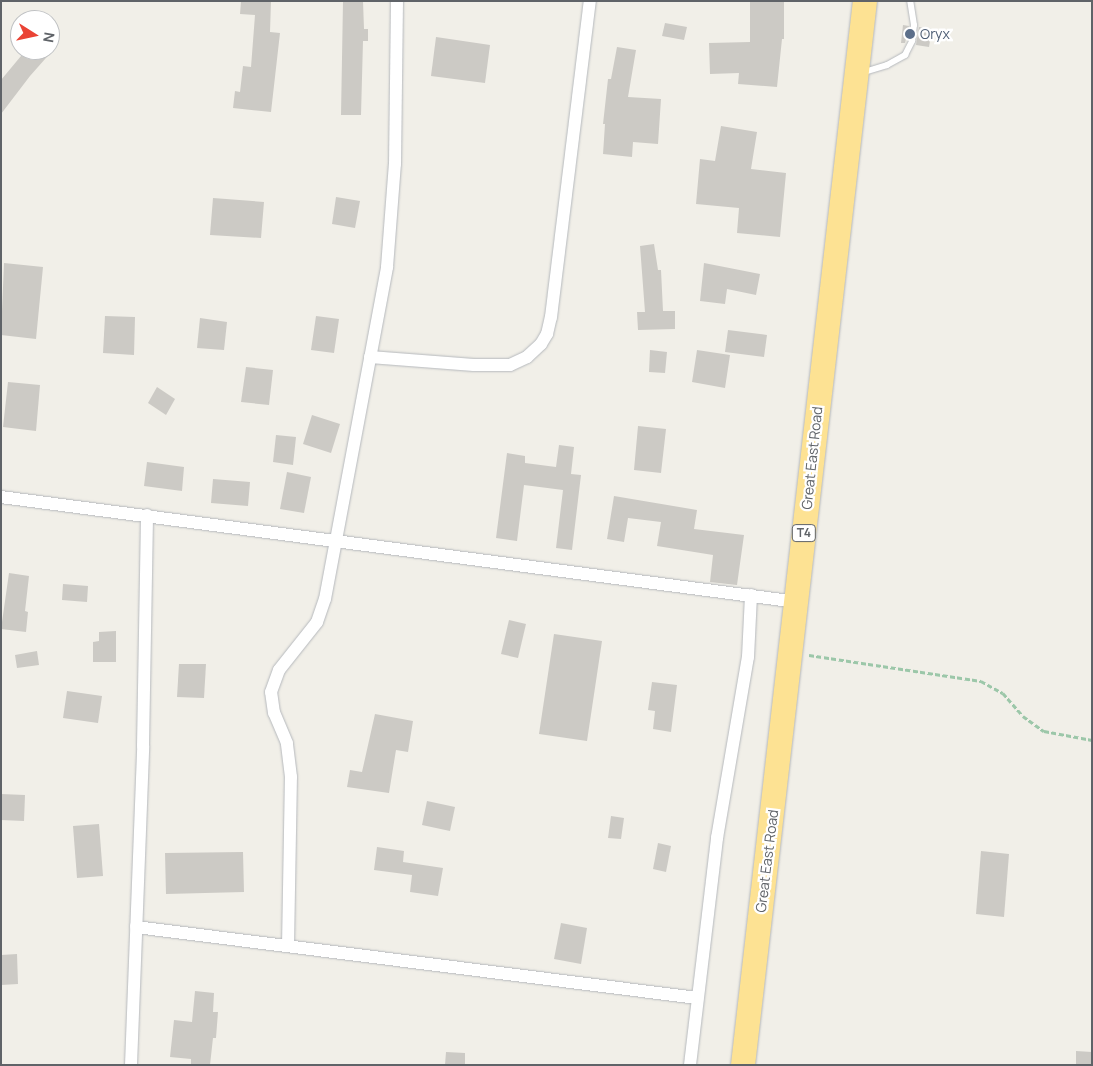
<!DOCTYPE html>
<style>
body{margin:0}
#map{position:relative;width:1093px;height:1066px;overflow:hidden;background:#f1efe8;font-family:Manrope,sans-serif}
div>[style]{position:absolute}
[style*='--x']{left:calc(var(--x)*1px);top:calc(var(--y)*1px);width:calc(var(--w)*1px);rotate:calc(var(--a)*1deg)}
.building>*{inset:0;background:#cccac5}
.path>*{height:2.5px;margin-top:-1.25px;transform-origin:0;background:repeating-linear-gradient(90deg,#9cc7a9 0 5px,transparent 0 7.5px)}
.roads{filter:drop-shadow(0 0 1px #b5b8bc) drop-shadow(0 0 1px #b5b8bc)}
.lane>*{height:6px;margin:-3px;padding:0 3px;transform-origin:3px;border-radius:3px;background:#fff}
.street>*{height:12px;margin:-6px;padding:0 6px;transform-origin:6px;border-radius:6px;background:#fff}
.highway>*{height:24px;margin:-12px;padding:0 12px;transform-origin:12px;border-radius:12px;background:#fde293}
.dots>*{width:14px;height:14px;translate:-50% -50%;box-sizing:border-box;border:2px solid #fff;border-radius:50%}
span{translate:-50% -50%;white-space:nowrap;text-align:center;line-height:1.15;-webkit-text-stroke:4.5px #fff;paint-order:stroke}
.shield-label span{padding:1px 4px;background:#fff;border:1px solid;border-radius:4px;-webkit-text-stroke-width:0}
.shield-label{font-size:12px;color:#5f6368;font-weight:700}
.service-label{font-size:14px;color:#4e5e75}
.left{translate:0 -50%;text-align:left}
.street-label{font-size:14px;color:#5f6368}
.frame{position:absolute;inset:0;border:2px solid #5f6368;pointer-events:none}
.north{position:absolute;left:10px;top:10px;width:50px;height:50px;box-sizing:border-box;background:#fff;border:1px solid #bfc1c3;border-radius:50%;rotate:100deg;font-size:14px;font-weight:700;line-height:20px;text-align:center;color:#5f6368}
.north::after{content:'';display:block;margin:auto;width:18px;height:22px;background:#ea4335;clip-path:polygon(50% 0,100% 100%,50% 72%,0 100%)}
</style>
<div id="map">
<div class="building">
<div style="clip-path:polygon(241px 1px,271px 1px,270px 32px,280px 33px,271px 112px,233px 108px,235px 91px,240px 92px,243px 66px,251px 67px,255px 15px,240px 14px)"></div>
<div style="clip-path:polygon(343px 1px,363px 1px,364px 29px,368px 29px,368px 41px,363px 41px,361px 115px,341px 115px)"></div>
<div style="clip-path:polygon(750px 1px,784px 1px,784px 39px,782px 39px,777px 87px,738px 84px,739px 73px,710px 74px,709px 43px,750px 42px)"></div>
<div style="clip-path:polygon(665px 23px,687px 27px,684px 40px,662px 36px)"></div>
<div style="clip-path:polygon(903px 25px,909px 26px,905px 43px,901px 43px)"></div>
<div style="clip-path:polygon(919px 27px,932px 29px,929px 47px,916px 45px)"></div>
<div style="clip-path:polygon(436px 37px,490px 45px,485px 83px,431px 76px)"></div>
<div style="clip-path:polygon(617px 47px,636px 50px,628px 97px,661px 99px,658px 144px,633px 142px,632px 157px,603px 154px,605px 124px,603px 124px,608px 79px,611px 79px)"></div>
<div style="clip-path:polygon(26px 50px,53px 50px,30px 76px,1px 114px,1px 80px)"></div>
<div style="clip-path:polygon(721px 126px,757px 132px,751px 169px,786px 173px,780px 237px,737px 233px,739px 208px,696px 204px,700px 159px,715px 161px)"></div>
<div style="clip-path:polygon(336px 197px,360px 201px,355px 228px,332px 224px)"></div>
<div style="clip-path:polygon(213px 198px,264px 202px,261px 238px,210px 235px)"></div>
<div style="clip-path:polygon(654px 244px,658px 270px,661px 270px,663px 311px,675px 311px,675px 329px,638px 330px,637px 312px,645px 312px,640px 246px)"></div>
<div style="clip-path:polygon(4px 263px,43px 267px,36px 339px,1px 335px)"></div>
<div style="clip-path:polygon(704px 263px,760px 274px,756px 295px,727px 289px,725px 304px,700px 301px)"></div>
<div style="clip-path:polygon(105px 316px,135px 317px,134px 355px,103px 353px)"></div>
<div style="clip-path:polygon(316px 316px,339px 319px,334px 353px,311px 350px)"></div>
<div style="clip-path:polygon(200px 318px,227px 322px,224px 350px,197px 348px)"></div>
<div style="clip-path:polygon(728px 330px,767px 335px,764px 357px,725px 352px)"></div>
<div style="clip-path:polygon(650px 350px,667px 352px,665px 373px,649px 372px)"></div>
<div style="clip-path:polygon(697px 350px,730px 355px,725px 388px,692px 382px)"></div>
<div style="clip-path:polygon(246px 367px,273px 370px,269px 405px,241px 402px)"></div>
<div style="clip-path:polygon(8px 382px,40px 385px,36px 431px,3px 427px)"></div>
<div style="clip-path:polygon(157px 387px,175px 399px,166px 415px,148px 403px)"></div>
<div style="clip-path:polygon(312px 415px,340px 424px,331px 453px,303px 444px)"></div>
<div style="clip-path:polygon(638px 426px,666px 429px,661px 473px,634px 470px)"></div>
<div style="clip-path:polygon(276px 435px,296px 437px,293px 465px,273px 462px)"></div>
<div style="clip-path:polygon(559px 445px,574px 447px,571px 474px,581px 475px,572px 550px,556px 548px,563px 490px,524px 485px,517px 541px,496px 538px,507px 453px,525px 456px,525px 463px,556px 467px)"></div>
<div style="clip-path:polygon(147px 462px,184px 467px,182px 491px,144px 486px)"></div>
<div style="clip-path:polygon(287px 472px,311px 477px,304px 513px,280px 509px)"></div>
<div style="clip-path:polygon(213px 479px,250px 482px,248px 506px,211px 503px)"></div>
<div style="clip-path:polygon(614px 496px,697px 510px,694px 529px,744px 535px,737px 585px,710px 582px,713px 555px,657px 546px,661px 522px,628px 518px,624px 542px,607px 539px)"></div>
<div style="clip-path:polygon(9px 573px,29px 576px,25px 611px,28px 612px,26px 632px,1px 629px)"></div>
<div style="clip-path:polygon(63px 584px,88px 586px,87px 602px,62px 600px)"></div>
<div style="clip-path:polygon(509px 620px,526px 624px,518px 658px,501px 654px)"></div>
<div style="clip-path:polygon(116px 631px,116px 662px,93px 662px,93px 642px,99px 641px,99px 632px)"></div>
<div style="clip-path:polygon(554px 634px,602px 641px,587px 741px,539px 734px)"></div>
<div style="clip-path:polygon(37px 651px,39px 665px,17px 668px,15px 655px)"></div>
<div style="clip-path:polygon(179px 664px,206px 664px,204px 698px,177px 697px)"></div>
<div style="clip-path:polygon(652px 682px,677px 685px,671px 732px,653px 729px,655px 711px,648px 710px)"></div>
<div style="clip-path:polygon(67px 691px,102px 696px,98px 723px,63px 718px)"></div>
<div style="clip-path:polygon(375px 714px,413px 721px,408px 752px,396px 750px,389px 793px,347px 787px,350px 770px,362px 772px)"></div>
<div style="clip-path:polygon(1px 794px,25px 795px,24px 821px,1px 820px)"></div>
<div style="clip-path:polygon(427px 801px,455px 807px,450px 831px,422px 825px)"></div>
<div style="clip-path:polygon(611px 816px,624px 818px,621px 839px,608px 838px)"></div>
<div style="clip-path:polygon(99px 824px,103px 876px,77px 878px,73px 826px)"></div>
<div style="clip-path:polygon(658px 843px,671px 846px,666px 872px,653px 869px)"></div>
<div style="clip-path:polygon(377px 847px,404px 851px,403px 862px,443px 868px,438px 896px,410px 892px,412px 875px,374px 870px)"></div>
<div style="clip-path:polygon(981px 851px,1009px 854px,1004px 917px,976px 914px)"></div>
<div style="clip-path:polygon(243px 852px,244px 892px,166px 894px,165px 853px)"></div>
<div style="clip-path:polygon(561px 923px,587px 928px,581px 964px,554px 959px)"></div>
<div style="clip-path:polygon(17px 954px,18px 984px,1px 985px,1px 955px)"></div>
<div style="clip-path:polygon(195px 991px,214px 993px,213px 1012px,218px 1012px,216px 1038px,213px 1038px,210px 1065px,191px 1065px,191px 1059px,170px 1057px,174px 1020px,192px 1022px)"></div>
<div style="clip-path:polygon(1076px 1051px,1092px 1052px,1092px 1065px,1076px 1065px)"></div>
<div style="clip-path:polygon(446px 1052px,465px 1053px,465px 1065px,445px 1065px)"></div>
</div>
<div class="path">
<div style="--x:809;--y:655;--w:174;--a:8.6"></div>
<div style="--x:981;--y:681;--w:25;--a:29"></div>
<div style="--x:1003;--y:693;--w:30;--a:49"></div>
<div style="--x:1023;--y:716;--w:26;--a:36"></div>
<div style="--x:1044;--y:731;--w:49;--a:10.6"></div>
</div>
<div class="roads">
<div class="lane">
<div style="--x:861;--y:73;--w:27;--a:-17"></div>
<div style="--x:887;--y:65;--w:21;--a:-29"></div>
<div style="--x:905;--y:55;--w:16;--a:-63"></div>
<div style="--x:912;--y:41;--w:16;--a:-83"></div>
<div style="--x:914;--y:25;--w:24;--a:-99"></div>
</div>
<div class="street">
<div style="--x:370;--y:357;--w:104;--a:4.4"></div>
<div style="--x:474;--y:365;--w:36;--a:0"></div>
<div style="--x:510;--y:365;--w:19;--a:-25"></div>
<div style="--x:527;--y:357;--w:19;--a:-43"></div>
<div style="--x:541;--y:344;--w:12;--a:-59"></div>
<div style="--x:547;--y:334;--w:17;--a:-77"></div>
<div style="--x:551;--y:317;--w:318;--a:-83"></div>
<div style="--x:1;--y:497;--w:803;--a:7.51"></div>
<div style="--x:136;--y:927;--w:565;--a:7.21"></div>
<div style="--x:288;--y:946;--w:169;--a:-89"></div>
<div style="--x:291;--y:777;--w:34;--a:-97"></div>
<div style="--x:287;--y:743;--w:33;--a:-113"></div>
<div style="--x:274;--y:713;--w:21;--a:-98"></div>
<div style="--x:271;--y:692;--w:23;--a:-70"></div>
<div style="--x:279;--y:670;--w:61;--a:-51.6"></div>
<div style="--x:317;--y:622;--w:24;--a:-71"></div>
<div style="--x:325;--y:599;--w:338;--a:-79.4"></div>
<div style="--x:387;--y:267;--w:103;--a:-85.6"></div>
<div style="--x:395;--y:164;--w:163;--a:-89.3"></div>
<div style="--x:131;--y:1065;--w:319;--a:-87.8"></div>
<div style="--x:143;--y:746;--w:231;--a:-89"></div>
<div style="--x:690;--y:1065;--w:229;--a:-83.2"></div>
<div style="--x:717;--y:838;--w:184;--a:-80.3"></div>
<div style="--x:748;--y:657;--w:62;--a:-87.2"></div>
</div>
<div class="highway">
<div style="--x:743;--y:1065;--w:1071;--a:-83.46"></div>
</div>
</div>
<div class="dots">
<div style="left:910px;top:34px;background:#5c6f8a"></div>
</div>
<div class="shield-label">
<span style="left:804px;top:533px">T4</span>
</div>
<div class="service-label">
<span class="left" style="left:920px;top:34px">Oryx</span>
</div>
<div class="street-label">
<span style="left:812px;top:458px;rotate:-84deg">Great East Road</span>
<span style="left:767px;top:861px;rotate:-83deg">Great East Road</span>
</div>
<div class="frame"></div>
<div class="north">N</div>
</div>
